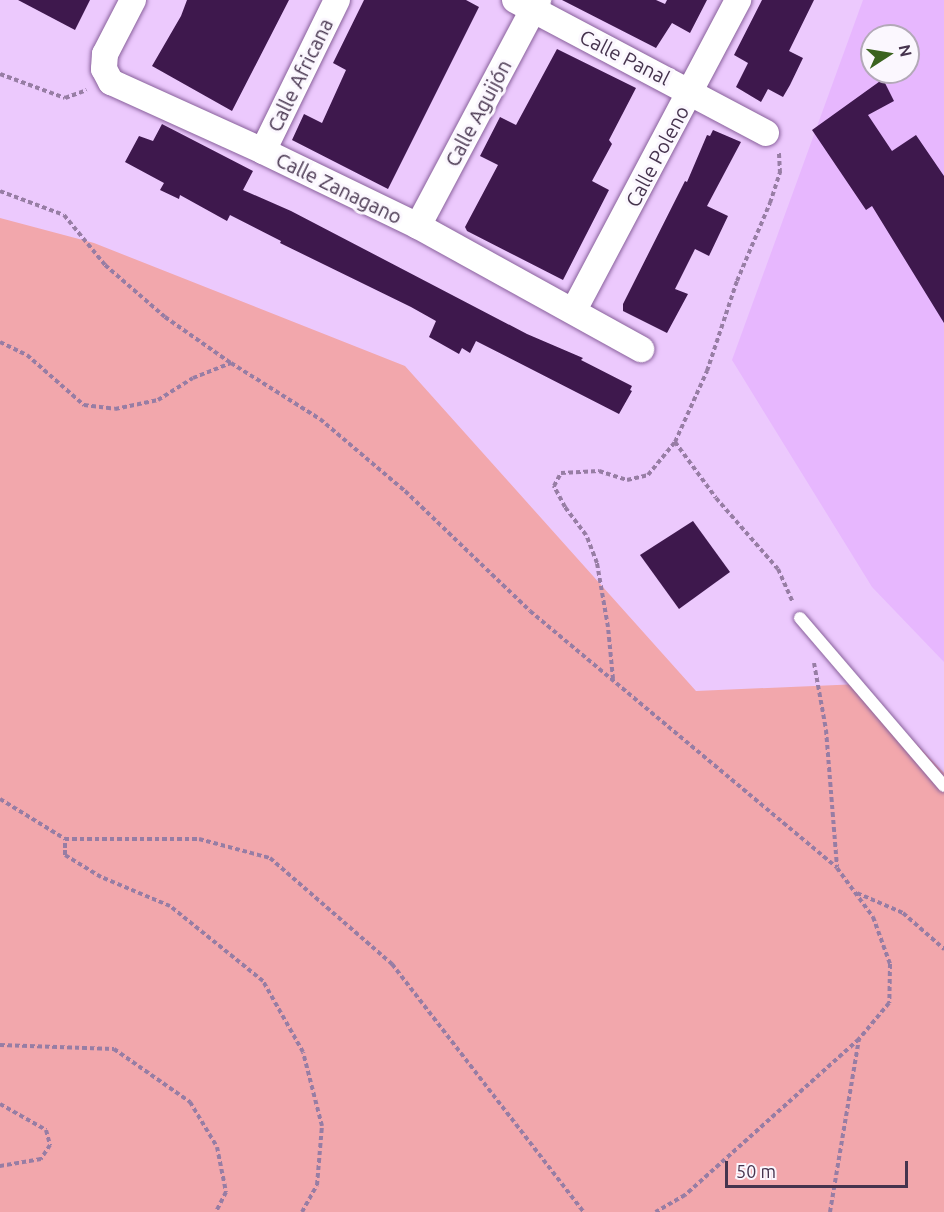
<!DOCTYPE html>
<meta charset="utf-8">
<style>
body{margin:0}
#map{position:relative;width:944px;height:1212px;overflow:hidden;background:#ecc9fd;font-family:Ubuntu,sans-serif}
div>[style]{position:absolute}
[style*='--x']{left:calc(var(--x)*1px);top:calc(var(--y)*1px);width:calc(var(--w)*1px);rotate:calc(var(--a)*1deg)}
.built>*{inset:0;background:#e7b7fe}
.green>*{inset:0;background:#f2a7ac}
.building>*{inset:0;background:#3e184d}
.path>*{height:4px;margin-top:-2px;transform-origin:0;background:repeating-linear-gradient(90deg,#977da4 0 4.5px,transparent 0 7.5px)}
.roads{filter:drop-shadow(0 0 2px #88609b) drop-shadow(0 0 2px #88609b)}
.service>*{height:12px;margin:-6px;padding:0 6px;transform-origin:6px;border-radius:6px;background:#fff}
.minor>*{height:26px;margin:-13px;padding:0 13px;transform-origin:13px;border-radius:13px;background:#fff}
span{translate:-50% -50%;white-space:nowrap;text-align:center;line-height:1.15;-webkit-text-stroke:6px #fbf7fe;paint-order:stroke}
.street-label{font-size:20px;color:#46344e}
.north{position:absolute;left:860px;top:24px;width:60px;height:60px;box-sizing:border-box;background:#fbf7fe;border:2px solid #b3a9b8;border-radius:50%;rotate:78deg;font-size:16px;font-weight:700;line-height:24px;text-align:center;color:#46344e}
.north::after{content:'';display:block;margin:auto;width:21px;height:27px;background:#3b631f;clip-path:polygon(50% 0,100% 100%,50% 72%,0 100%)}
.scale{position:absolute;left:725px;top:1161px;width:183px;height:27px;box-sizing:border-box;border:3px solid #46344e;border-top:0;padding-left:8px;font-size:18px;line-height:21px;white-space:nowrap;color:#46344e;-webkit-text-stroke:4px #fbf7fe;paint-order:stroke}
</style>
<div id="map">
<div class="built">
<div style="clip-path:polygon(evenodd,863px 0,944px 0,944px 662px,872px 587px,732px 360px,863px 0,872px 36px,908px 36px,908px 72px,872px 72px,872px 36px)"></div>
</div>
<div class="green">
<div style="clip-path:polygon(0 218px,94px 243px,405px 366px,696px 691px,860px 684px,944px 773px,944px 1212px,0 1212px)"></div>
</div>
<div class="building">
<div style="clip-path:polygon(18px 0,90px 0,75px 30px)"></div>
<div style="clip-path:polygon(187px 0,289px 0,232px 111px,152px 66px,181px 16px)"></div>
<div style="clip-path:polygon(364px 0,466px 0,479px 7px,388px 189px,292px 140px,304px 114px,322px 123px,346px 70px,333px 63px)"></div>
<div style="clip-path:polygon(562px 0,656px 0,665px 4px,667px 0,707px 0,690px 33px,672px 23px,656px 48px)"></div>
<div style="clip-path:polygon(762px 0,814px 0,789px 51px,803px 58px,790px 85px,783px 97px,768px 89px,761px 102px,736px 87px,748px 63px,734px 55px)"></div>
<div style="clip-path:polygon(557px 49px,636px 88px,609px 140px,612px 144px,592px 181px,609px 190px,563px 280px,467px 231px,465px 227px,498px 165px,480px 156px,500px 117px,516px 125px)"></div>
<div style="clip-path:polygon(883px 79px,894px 101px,868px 115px,892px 151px,916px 135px,944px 176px,944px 323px,872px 206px,866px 210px,812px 130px)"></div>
<div style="clip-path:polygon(162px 124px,253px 171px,243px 190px,291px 211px,527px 334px,583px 358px,581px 360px,632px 386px,630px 390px,632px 391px,619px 414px,476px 341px,470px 353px,462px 348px,459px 354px,429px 337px,436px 321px,411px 307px,280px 243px,281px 241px,230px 215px,227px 221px,180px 195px,179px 199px,160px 190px,164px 183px,125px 162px,139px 136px,153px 141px)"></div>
<div style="clip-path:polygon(713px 130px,741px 142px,707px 206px,728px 216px,709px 256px,695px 249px,675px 289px,688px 294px,667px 333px,623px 311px,623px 304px,685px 181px,687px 182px,707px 135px,710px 136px)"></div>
<div style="clip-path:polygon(693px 521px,730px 572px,679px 609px,640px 555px)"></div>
</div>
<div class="path">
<div style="--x:0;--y:74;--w:69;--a:20.3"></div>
<div style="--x:65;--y:98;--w:23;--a:-20"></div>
<div style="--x:0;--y:191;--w:68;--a:20.6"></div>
<div style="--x:64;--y:215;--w:65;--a:50.6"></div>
<div style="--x:105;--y:265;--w:79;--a:40.9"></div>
<div style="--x:165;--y:317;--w:80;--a:34.9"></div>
<div style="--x:231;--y:363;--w:105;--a:32.2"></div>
<div style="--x:320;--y:419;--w:111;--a:40.3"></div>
<div style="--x:405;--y:491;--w:173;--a:43.8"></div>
<div style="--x:530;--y:611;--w:400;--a:39.9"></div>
<div style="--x:837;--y:868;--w:61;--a:53.7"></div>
<div style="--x:873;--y:917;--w:50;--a:70.1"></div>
<div style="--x:890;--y:964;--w:39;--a:91"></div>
<div style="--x:889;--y:1003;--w:47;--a:129.8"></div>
<div style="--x:859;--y:1039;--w:234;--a:138.1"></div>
<div style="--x:685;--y:1195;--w:34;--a:150"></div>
<div style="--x:0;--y:342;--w:30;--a:26"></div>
<div style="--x:27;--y:355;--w:76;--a:41.3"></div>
<div style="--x:84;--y:405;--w:31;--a:7"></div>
<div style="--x:115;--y:409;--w:44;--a:-11.8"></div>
<div style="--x:158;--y:400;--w:41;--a:-32.2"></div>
<div style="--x:193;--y:378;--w:41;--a:-21.5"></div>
<div style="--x:675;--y:442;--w:69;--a:53.8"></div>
<div style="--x:716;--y:498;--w:94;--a:48.9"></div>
<div style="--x:778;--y:569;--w:36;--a:66"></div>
<div style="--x:814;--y:663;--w:68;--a:79.8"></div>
<div style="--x:826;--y:730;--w:137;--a:85.4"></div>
<div style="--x:613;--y:679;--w:52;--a:-95.5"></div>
<div style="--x:608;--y:627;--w:65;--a:-99.8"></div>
<div style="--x:597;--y:563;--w:30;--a:-111"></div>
<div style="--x:586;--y:535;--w:35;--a:-127"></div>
<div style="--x:565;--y:507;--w:24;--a:-118"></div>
<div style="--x:554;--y:486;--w:15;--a:-62"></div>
<div style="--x:561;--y:473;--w:38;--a:-3"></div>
<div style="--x:599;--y:471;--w:29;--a:18"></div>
<div style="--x:627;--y:480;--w:22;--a:-13"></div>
<div style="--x:648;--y:475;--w:43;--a:-50.7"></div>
<div style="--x:675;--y:442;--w:78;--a:-65.7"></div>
<div style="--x:707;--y:371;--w:95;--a:-71.6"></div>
<div style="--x:737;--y:281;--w:85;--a:-67.1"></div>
<div style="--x:770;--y:203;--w:32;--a:-72"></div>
<div style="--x:780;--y:173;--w:20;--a:-93"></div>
<div style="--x:0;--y:799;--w:76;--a:31.6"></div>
<div style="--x:857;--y:893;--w:50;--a:23.5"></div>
<div style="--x:903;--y:913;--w:55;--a:41.3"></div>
<div style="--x:0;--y:1045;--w:114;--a:2"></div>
<div style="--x:114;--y:1049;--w:93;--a:34.9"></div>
<div style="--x:190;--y:1102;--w:52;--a:59"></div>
<div style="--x:217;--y:1147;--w:46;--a:78.7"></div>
<div style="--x:226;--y:1192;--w:22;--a:117"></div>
<div style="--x:0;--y:1104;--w:53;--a:29.5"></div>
<div style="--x:46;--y:1130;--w:16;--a:75"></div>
<div style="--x:50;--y:1145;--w:17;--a:123"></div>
<div style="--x:41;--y:1159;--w:42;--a:170.3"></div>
<div style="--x:302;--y:1212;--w:31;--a:-61"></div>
<div style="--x:317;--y:1185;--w:59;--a:-85.2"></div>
<div style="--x:322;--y:1126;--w:76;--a:-104.4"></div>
<div style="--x:303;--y:1052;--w:81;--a:-119.4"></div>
<div style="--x:263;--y:981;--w:119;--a:-141.1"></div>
<div style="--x:170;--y:906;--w:75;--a:-157.2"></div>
<div style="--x:101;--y:877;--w:42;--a:-148.6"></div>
<div style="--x:65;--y:855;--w:16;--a:-90"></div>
<div style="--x:65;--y:839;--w:134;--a:0"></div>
<div style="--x:199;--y:839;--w:73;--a:15"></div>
<div style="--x:270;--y:858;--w:162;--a:41"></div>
<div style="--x:392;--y:964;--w:314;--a:52.3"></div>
<div style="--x:830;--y:1212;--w:175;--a:-80.5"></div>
</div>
<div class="roads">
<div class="service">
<div style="--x:800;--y:618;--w:221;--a:49.4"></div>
</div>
<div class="minor">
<div style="--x:133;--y:0;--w:61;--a:117.4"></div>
<div style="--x:105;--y:54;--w:15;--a:94"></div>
<div style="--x:104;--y:69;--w:15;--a:62"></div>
<div style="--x:111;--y:82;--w:167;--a:24.4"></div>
<div style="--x:263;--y:151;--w:172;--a:25.8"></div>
<div style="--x:418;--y:226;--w:255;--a:28.9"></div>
<div style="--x:515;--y:0;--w:284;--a:27.9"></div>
<div style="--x:263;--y:151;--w:168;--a:-63.9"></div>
<div style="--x:418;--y:226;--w:256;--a:-62"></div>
<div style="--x:574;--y:310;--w:351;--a:-62.1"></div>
</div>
</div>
<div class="street-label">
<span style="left:625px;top:57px;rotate:27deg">Calle Panal</span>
<span style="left:300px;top:75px;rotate:-64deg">Calle Africana</span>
<span style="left:478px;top:113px;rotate:-62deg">Calle Aguijón</span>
<span style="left:657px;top:156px;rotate:-62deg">Calle Poleno</span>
<span style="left:339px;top:188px;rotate:26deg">Calle Zanagano</span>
</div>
<div class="north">N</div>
<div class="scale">50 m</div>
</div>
